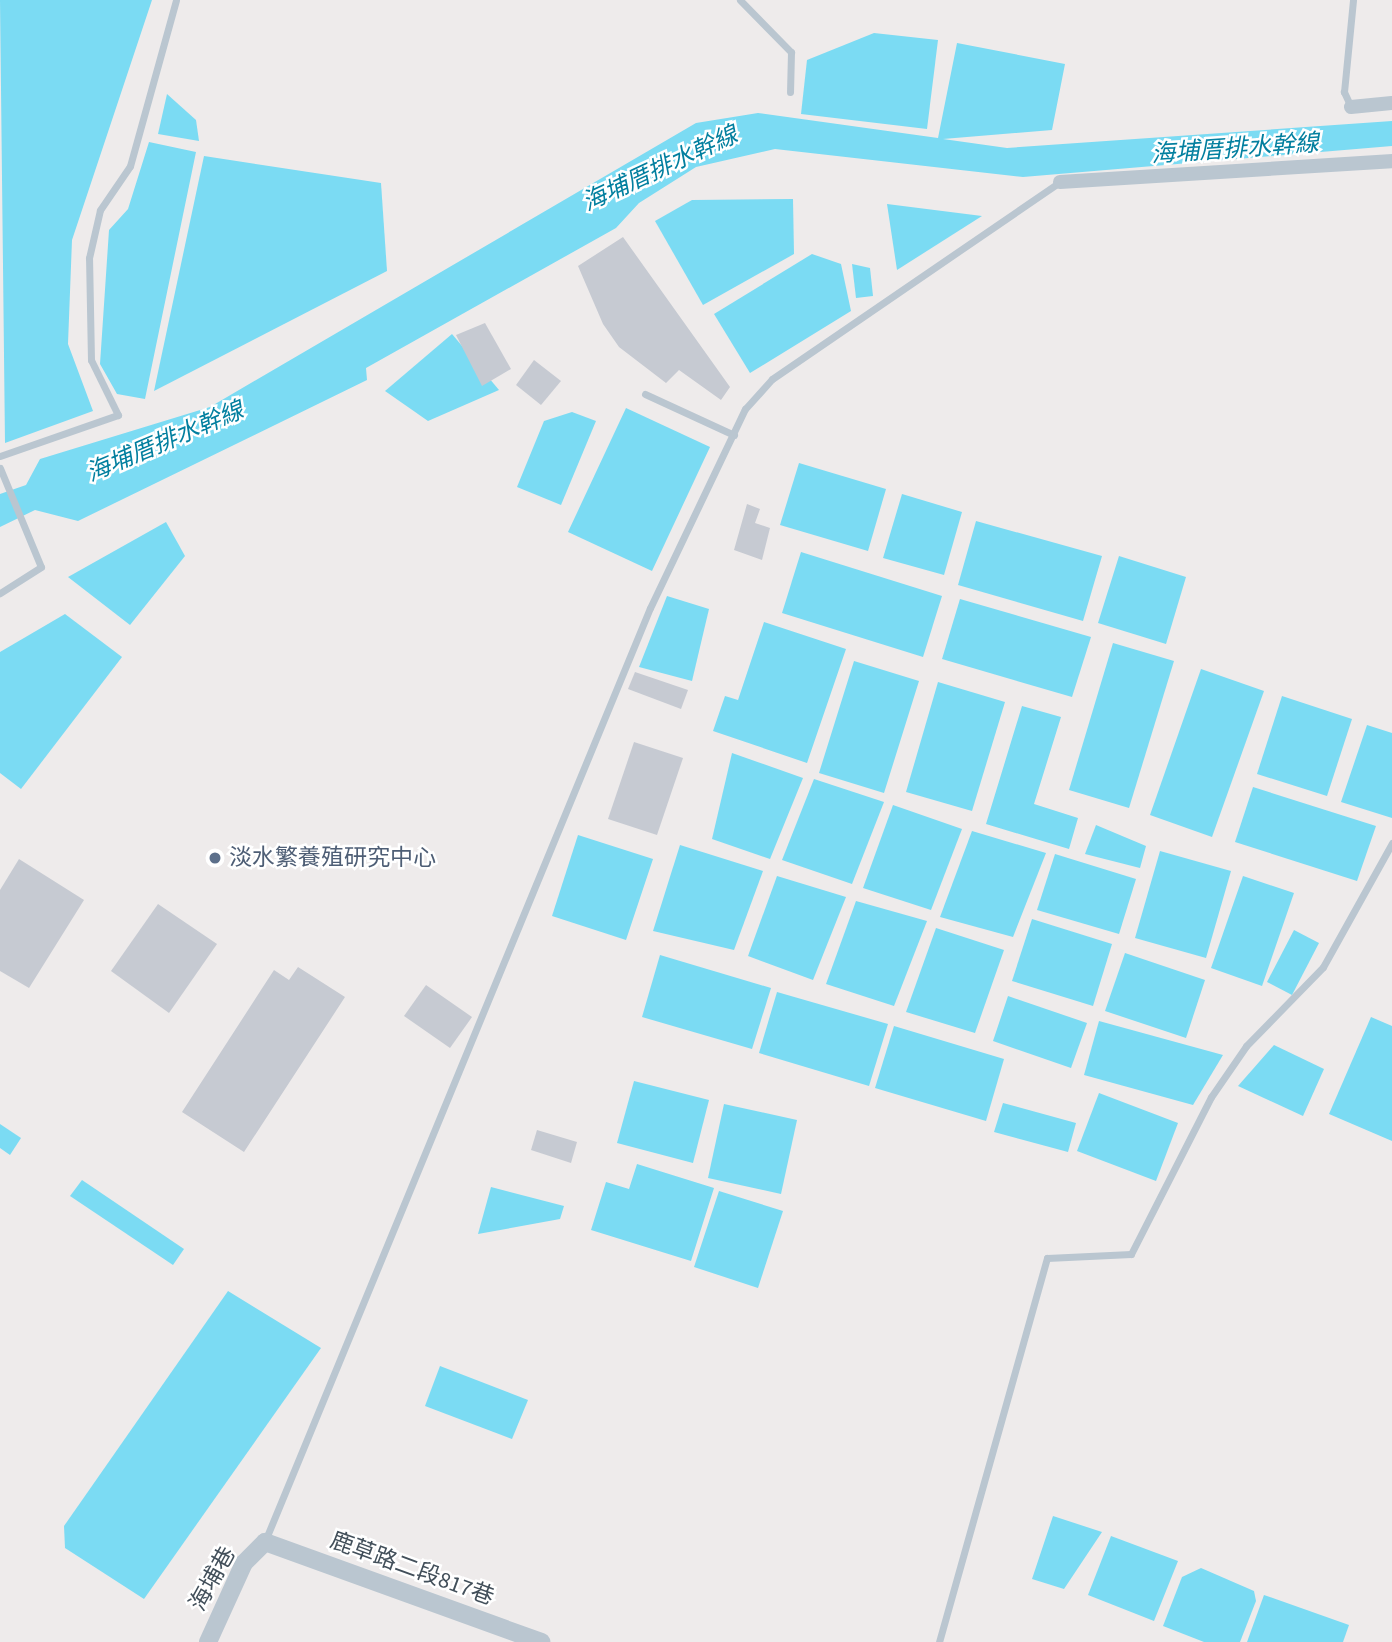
<!DOCTYPE html>
<meta charset="utf-8">
<style>
body{margin:0}
#map{position:relative;width:1392px;height:1642px;overflow:hidden;background:#eeebeb;font-family:"Source Sans 3","Noto Sans TC",sans-serif}
div>[style]{position:absolute}
[style*='--x']{left:calc(var(--x)*1px);top:calc(var(--y)*1px);width:calc(var(--w)*1px);rotate:calc(var(--a)*1deg)}
.water>*{inset:0;background:#7bdbf3}
.building>*{inset:0;background:#c6cad2}
.service>*{height:7px;margin:-3.5px;padding:0 3.5px;transform-origin:3.5px;border-radius:3.5px;background:#bac6d0}
.minor>*{height:14px;margin:-7px;padding:0 7px;transform-origin:7px;border-radius:7px;background:#bac6d0}
.tertiary>*{height:18px;margin:-9px;padding:0 9px;transform-origin:9px;border-radius:9px;background:#bac6d0}
.dots>*{width:19px;height:19px;translate:-50% -50%;box-sizing:border-box;border:4px solid #fff;border-radius:50%}
span{translate:-50% -50%;white-space:nowrap;text-align:center;line-height:1.15;-webkit-text-stroke:5px #fff;paint-order:stroke}
.service-label{font-size:23px;color:#4e5e75}
.left{translate:0 -50%;text-align:left}
.street-label{font-size:23px;color:#424f5a}
.water-label{font-size:24px;color:#027f9f;font-style:italic}
</style>
<div id="map">
<div class="water">
<div style="clip-path:polygon(0 0,152px 0,72px 240px,68px 344px,93px 411px,5px 443px)"></div>
<div style="clip-path:polygon(874px 33px,938px 40px,927px 129px,801px 114px,807px 60px)"></div>
<div style="clip-path:polygon(957px 43px,1065px 64px,1052px 130px,943px 139px,1007px 148px,1392px 121px,1392px 146px,1023px 177px,775px 149px,696px 167px,639px 203px,616px 228px,366px 368px,367px 380px,78px 521px,35px 510px,0 527px,0 494px,26px 485px,40px 459px,210px 407px,696px 123px,758px 113px,938px 138px)"></div>
<div style="clip-path:polygon(167px 94px,196px 120px,199px 141px,158px 134px)"></div>
<div style="clip-path:polygon(149px 142px,196px 152px,145px 399px,117px 394px,100px 364px,109px 230px,128px 209px)"></div>
<div style="clip-path:polygon(204px 156px,381px 183px,387px 271px,154px 391px)"></div>
<div style="clip-path:polygon(793px 199px,794px 254px,703px 305px,655px 221px,692px 200px)"></div>
<div style="clip-path:polygon(887px 204px,982px 216px,897px 270px)"></div>
<div style="clip-path:polygon(812px 254px,841px 264px,851px 311px,750px 373px,714px 314px)"></div>
<div style="clip-path:polygon(852px 264px,870px 268px,873px 296px,856px 298px)"></div>
<div style="clip-path:polygon(452px 334px,499px 390px,428px 421px,385px 391px)"></div>
<div style="clip-path:polygon(626px 408px,710px 447px,652px 571px,568px 532px)"></div>
<div style="clip-path:polygon(572px 412px,596px 421px,561px 505px,517px 487px,544px 421px)"></div>
<div style="clip-path:polygon(799px 463px,886px 489px,868px 551px,780px 525px)"></div>
<div style="clip-path:polygon(902px 494px,962px 512px,944px 575px,883px 558px)"></div>
<div style="clip-path:polygon(976px 521px,1102px 556px,1083px 621px,958px 585px)"></div>
<div style="clip-path:polygon(166px 522px,185px 556px,130px 625px,68px 577px)"></div>
<div style="clip-path:polygon(801px 552px,942px 596px,923px 657px,782px 613px)"></div>
<div style="clip-path:polygon(1119px 556px,1186px 577px,1166px 644px,1098px 623px)"></div>
<div style="clip-path:polygon(667px 596px,709px 609px,692px 681px,639px 667px)"></div>
<div style="clip-path:polygon(960px 599px,1091px 637px,1072px 697px,942px 659px)"></div>
<div style="clip-path:polygon(65px 614px,122px 657px,21px 789px,0 773px,0 652px)"></div>
<div style="clip-path:polygon(764px 622px,846px 649px,807px 763px,713px 731px,725px 696px,738px 700px)"></div>
<div style="clip-path:polygon(1113px 643px,1174px 661px,1129px 808px,1069px 790px)"></div>
<div style="clip-path:polygon(854px 661px,919px 681px,884px 793px,819px 773px)"></div>
<div style="clip-path:polygon(1201px 669px,1264px 691px,1212px 837px,1150px 815px)"></div>
<div style="clip-path:polygon(938px 682px,1005px 702px,972px 811px,906px 792px)"></div>
<div style="clip-path:polygon(1282px 696px,1352px 719px,1327px 796px,1257px 774px)"></div>
<div style="clip-path:polygon(1022px 706px,1061px 717px,1034px 804px,1078px 818px,1069px 849px,986px 824px)"></div>
<div style="clip-path:polygon(1367px 725px,1392px 733px,1392px 818px,1341px 802px)"></div>
<div style="clip-path:polygon(732px 753px,803px 778px,770px 859px,712px 839px)"></div>
<div style="clip-path:polygon(814px 779px,884px 802px,852px 884px,782px 860px)"></div>
<div style="clip-path:polygon(1253px 787px,1376px 826px,1357px 881px,1235px 842px)"></div>
<div style="clip-path:polygon(893px 805px,962px 829px,931px 910px,863px 888px)"></div>
<div style="clip-path:polygon(1096px 825px,1146px 846px,1140px 868px,1085px 854px)"></div>
<div style="clip-path:polygon(972px 831px,1046px 853px,1013px 937px,940px 917px)"></div>
<div style="clip-path:polygon(578px 835px,653px 859px,626px 940px,552px 916px)"></div>
<div style="clip-path:polygon(680px 845px,763px 871px,734px 950px,653px 931px)"></div>
<div style="clip-path:polygon(1160px 851px,1231px 871px,1206px 958px,1135px 938px)"></div>
<div style="clip-path:polygon(1055px 854px,1136px 879px,1119px 934px,1037px 910px)"></div>
<div style="clip-path:polygon(777px 876px,846px 897px,813px 980px,748px 956px)"></div>
<div style="clip-path:polygon(1243px 876px,1294px 893px,1262px 986px,1211px 968px)"></div>
<div style="clip-path:polygon(856px 901px,927px 921px,894px 1006px,826px 984px)"></div>
<div style="clip-path:polygon(1032px 919px,1112px 944px,1093px 1006px,1012px 981px)"></div>
<div style="clip-path:polygon(936px 928px,1004px 950px,975px 1033px,906px 1012px)"></div>
<div style="clip-path:polygon(1294px 930px,1319px 943px,1292px 995px,1267px 982px)"></div>
<div style="clip-path:polygon(1125px 953px,1205px 980px,1186px 1038px,1105px 1011px)"></div>
<div style="clip-path:polygon(660px 955px,771px 988px,752px 1049px,642px 1017px)"></div>
<div style="clip-path:polygon(777px 992px,888px 1024px,869px 1086px,759px 1053px)"></div>
<div style="clip-path:polygon(1008px 996px,1087px 1023px,1071px 1068px,993px 1041px)"></div>
<div style="clip-path:polygon(1371px 1017px,1392px 1026px,1392px 1141px,1329px 1114px)"></div>
<div style="clip-path:polygon(1099px 1021px,1223px 1055px,1193px 1105px,1084px 1075px)"></div>
<div style="clip-path:polygon(894px 1026px,1004px 1059px,986px 1121px,875px 1088px)"></div>
<div style="clip-path:polygon(1274px 1045px,1324px 1069px,1303px 1116px,1238px 1086px)"></div>
<div style="clip-path:polygon(634px 1081px,709px 1100px,693px 1163px,617px 1143px)"></div>
<div style="clip-path:polygon(1099px 1093px,1178px 1123px,1156px 1181px,1077px 1151px)"></div>
<div style="clip-path:polygon(1003px 1103px,1076px 1123px,1068px 1152px,994px 1132px)"></div>
<div style="clip-path:polygon(724px 1104px,797px 1120px,781px 1194px,708px 1178px)"></div>
<div style="clip-path:polygon(0 1124px,21px 1138px,10px 1155px,0 1148px)"></div>
<div style="clip-path:polygon(637px 1164px,714px 1188px,691px 1261px,591px 1230px,606px 1182px,629px 1189px)"></div>
<div style="clip-path:polygon(82px 1180px,184px 1249px,173px 1265px,70px 1196px)"></div>
<div style="clip-path:polygon(491px 1187px,564px 1206px,560px 1219px,478px 1234px)"></div>
<div style="clip-path:polygon(719px 1191px,783px 1211px,758px 1288px,694px 1267px)"></div>
<div style="clip-path:polygon(228px 1291px,321px 1348px,144px 1599px,65px 1548px,64px 1526px)"></div>
<div style="clip-path:polygon(440px 1366px,528px 1400px,512px 1439px,425px 1406px)"></div>
<div style="clip-path:polygon(1053px 1516px,1102px 1532px,1064px 1589px,1032px 1579px)"></div>
<div style="clip-path:polygon(1111px 1536px,1178px 1561px,1154px 1621px,1088px 1595px)"></div>
<div style="clip-path:polygon(1201px 1568px,1254px 1591px,1256px 1601px,1240px 1642px,1204px 1642px,1163px 1626px,1182px 1577px)"></div>
<div style="clip-path:polygon(1264px 1595px,1349px 1625px,1343px 1642px,1247px 1642px)"></div>
</div>
<div class="building">
<div style="clip-path:polygon(623px 237px,730px 387px,721px 400px,679px 370px,666px 383px,619px 347px,603px 324px,578px 266px)"></div>
<div style="clip-path:polygon(485px 323px,511px 369px,482px 386px,456px 335px)"></div>
<div style="clip-path:polygon(534px 360px,561px 381px,541px 405px,516px 385px)"></div>
<div style="clip-path:polygon(747px 504px,760px 509px,755px 523px,770px 528px,762px 560px,734px 550px)"></div>
<div style="clip-path:polygon(635px 672px,688px 690px,681px 709px,628px 689px)"></div>
<div style="clip-path:polygon(634px 742px,683px 758px,657px 835px,608px 819px)"></div>
<div style="clip-path:polygon(19px 859px,84px 900px,29px 988px,0 971px,0 890px)"></div>
<div style="clip-path:polygon(158px 904px,217px 944px,169px 1013px,111px 971px)"></div>
<div style="clip-path:polygon(298px 967px,345px 997px,244px 1152px,182px 1112px,274px 970px,289px 980px)"></div>
<div style="clip-path:polygon(426px 985px,472px 1017px,450px 1048px,404px 1016px)"></div>
<div style="clip-path:polygon(537px 1130px,577px 1142px,571px 1163px,531px 1150px)"></div>
</div>
<div class="service">
<div style="--x:740;--y:0;--w:73;--a:45.6"></div>
<div style="--x:791;--y:52;--w:40;--a:91.4"></div>
<div style="--x:1351;--y:107;--w:17;--a:-115"></div>
<div style="--x:1344;--y:92;--w:92;--a:-84.4"></div>
<div style="--x:645;--y:394;--w:98;--a:24.7"></div>
<div style="--x:0;--y:456;--w:125;--a:-19.2"></div>
<div style="--x:118;--y:415;--w:61;--a:-116.1"></div>
<div style="--x:91;--y:360;--w:102;--a:-91.1"></div>
<div style="--x:89;--y:258;--w:49;--a:-77.1"></div>
<div style="--x:100;--y:210;--w:53;--a:-55.7"></div>
<div style="--x:130;--y:166;--w:172;--a:-74.5"></div>
<div style="--x:0;--y:468;--w:107;--a:67.5"></div>
<div style="--x:41;--y:567;--w:49;--a:147.6"></div>
<div style="--x:265;--y:1541;--w:1009;--a:-67.58"></div>
<div style="--x:650;--y:608;--w:221;--a:-64.5"></div>
<div style="--x:745;--y:409;--w:40;--a:-48"></div>
<div style="--x:772;--y:379;--w:349;--a:-34.4"></div>
<div style="--x:939;--y:1642;--w:399;--a:-74.3"></div>
<div style="--x:1047;--y:1258;--w:84;--a:-2.7"></div>
<div style="--x:1131;--y:1254;--w:176;--a:-63"></div>
<div style="--x:1211;--y:1097;--w:62;--a:-55.5"></div>
<div style="--x:1246;--y:1046;--w:110;--a:-45.7"></div>
<div style="--x:1323;--y:967;--w:142;--a:-60.9"></div>
</div>
<div class="minor">
<div style="--x:1351;--y:107;--w:41;--a:-5.6"></div>
<div style="--x:1060;--y:182;--w:333;--a:-3.6"></div>
</div>
<div class="tertiary">
<div style="--x:208;--y:1642;--w:87;--a:-65.5"></div>
<div style="--x:244;--y:1563;--w:30;--a:-45"></div>
<div style="--x:265;--y:1542;--w:294;--a:19.9"></div>
</div>
<div class="dots">
<div style="left:215px;top:858px;background:#5c6f8a"></div>
</div>
<div class="service-label">
<span class="left" style="left:229px;top:858px">淡水繁養殖研究中心</span>
</div>
<div class="street-label">
<span style="left:412px;top:1569px;rotate:20deg">鹿草路二段817巷</span>
<span style="left:213px;top:1579px;rotate:-61deg">海埔巷</span>
</div>
<div class="water-label">
<span style="left:1235px;top:149px;rotate:-4deg">海埔厝排水幹線</span>
<span style="left:660px;top:169px;rotate:-25deg">海埔厝排水幹線</span>
<span style="left:165px;top:442px;rotate:-23deg">海埔厝排水幹線</span>
</div>
</div>
